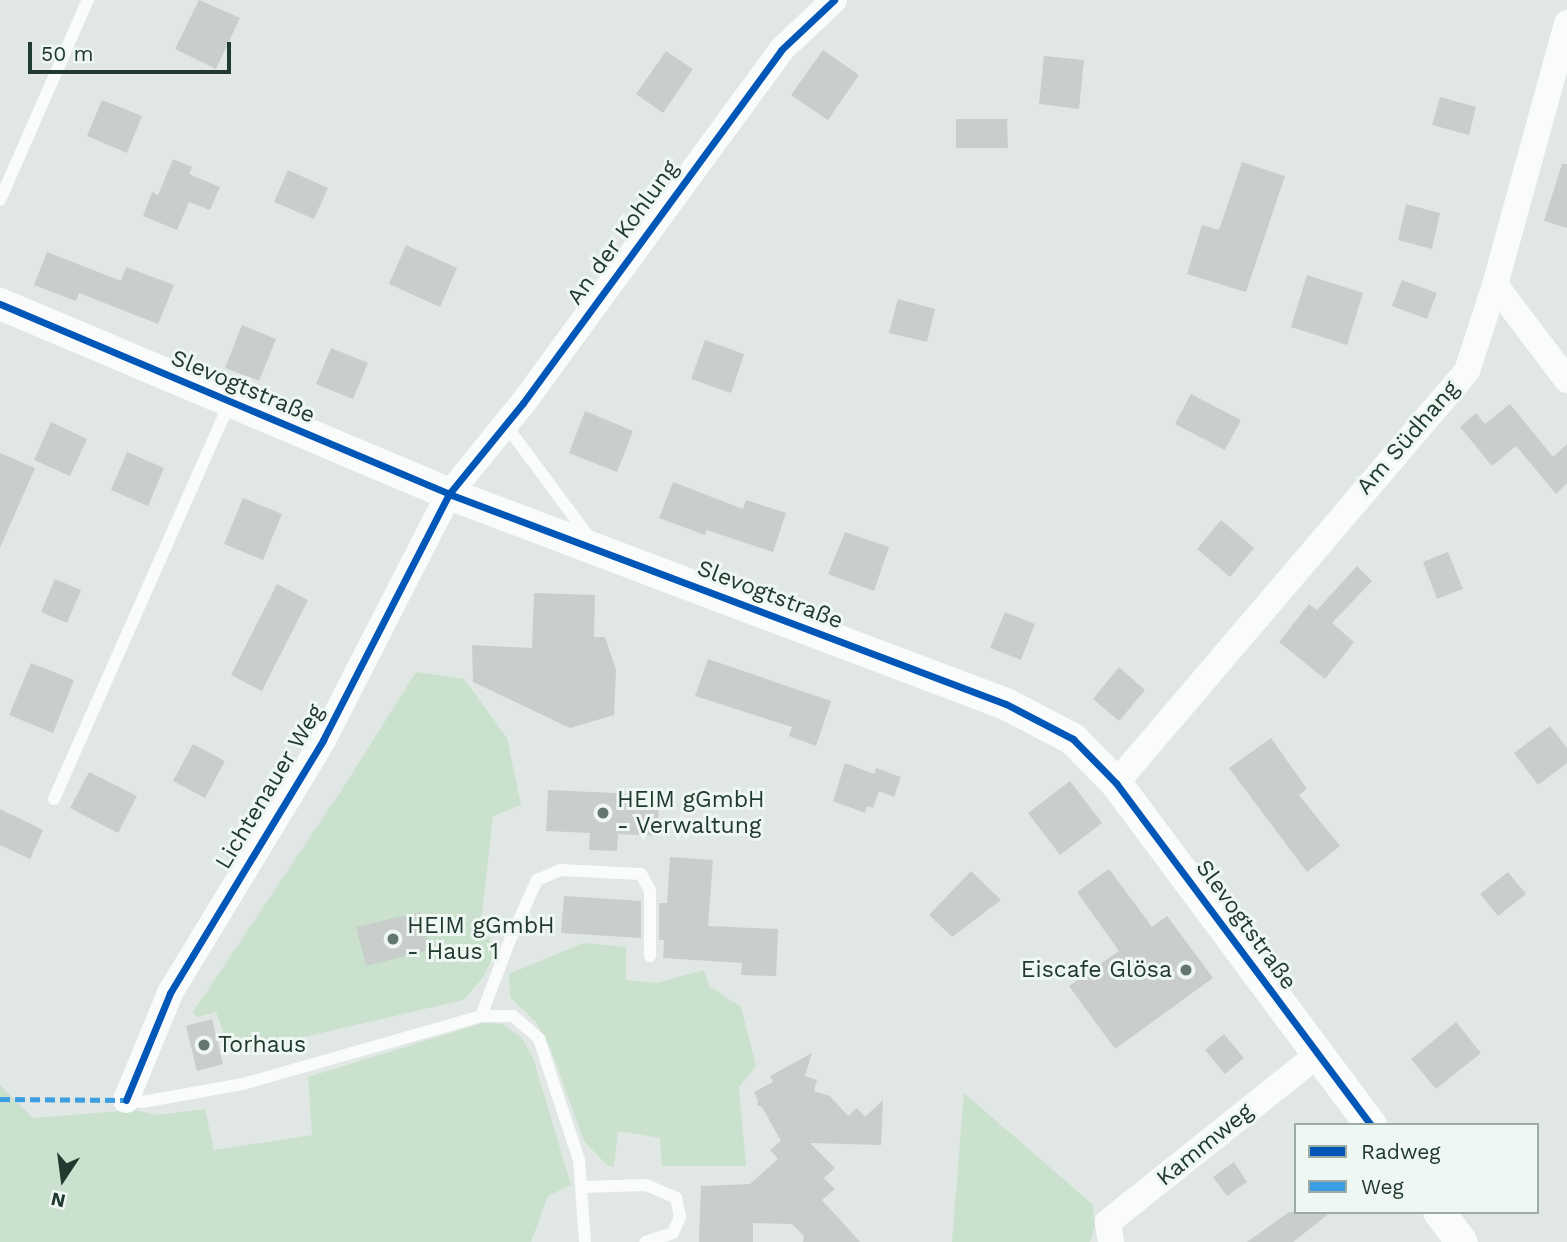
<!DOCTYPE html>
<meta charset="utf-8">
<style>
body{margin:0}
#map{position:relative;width:1567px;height:1242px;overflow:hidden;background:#e1e7e4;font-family:"Work Sans",sans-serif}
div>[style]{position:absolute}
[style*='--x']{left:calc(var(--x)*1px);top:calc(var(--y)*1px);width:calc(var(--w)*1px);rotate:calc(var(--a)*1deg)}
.green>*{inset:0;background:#cae1ce}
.building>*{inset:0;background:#c9cecb}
.service>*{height:12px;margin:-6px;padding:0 6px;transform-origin:6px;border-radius:6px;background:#fafbfb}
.minor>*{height:26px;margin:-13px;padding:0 13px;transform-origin:13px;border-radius:13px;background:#fafbfb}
.tertiary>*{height:32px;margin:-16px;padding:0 16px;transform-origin:16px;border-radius:16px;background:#fafbfb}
.quiet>*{height:5px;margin-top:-2.5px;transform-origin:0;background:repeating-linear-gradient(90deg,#3c9ee1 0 10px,transparent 0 15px)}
.cycleway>*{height:7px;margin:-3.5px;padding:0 3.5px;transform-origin:3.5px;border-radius:3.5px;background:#0057b8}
.dots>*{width:19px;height:19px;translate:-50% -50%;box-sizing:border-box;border:4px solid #eff7f2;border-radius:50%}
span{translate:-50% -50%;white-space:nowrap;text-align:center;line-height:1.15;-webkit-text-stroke:6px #eff7f2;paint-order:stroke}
.street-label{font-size:23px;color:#203a2f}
.poi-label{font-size:23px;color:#203a2f}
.left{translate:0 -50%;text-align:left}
.right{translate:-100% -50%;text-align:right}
.legend{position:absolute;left:1294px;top:1123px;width:245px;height:91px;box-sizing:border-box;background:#eff7f2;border:2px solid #9caba4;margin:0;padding:9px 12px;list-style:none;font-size:21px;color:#203a2f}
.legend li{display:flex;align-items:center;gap:14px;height:35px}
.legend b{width:35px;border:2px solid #9caba4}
.north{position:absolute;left:28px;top:1144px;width:70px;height:70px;-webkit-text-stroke:5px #eff7f2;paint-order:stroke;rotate:193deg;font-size:19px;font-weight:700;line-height:28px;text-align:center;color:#203a2f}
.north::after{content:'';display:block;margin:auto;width:24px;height:32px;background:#203a2f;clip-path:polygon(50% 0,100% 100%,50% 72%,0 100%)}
.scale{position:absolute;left:28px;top:42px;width:203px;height:32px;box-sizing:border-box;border:4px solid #203a2f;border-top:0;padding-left:9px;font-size:21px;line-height:24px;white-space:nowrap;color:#203a2f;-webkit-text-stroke:5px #eff7f2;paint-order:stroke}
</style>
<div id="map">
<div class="green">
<div style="clip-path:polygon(416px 672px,464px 679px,507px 738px,521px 805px,493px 816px,481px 922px,496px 951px,482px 979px,463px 1000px,231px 1054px,216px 1012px,197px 1017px,193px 1012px,343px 788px)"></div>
<div style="clip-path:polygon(583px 943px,626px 947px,626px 980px,657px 983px,704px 970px,709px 986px,741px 1007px,756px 1066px,739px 1087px,746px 1166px,662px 1166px,660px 1138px,618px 1131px,614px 1166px,608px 1166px,584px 1141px,550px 1047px,536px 1022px,510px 997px,509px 974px)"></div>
<div style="clip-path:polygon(483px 1023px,502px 1024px,521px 1037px,533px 1058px,571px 1185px,548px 1196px,531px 1242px,0 1242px,0 1085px,33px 1118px,134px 1110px,157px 1115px,205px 1109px,214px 1150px,312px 1135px,308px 1077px)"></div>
<div style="clip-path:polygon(964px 1093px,1092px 1204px,1095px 1226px,1090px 1242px,952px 1242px)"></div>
</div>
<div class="building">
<div style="clip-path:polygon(199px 0,240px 18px,216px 69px,175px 49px)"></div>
<div style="clip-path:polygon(823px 50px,859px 75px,828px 120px,791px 95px)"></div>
<div style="clip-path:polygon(666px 51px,693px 69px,663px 113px,636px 94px)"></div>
<div style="clip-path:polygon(1044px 56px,1084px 60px,1079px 109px,1039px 104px)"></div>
<div style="clip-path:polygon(1440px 97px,1476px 107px,1469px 135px,1432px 125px)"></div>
<div style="clip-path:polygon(102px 100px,142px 116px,127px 153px,87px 136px)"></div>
<div style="clip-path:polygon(956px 119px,1007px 119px,1008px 148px,956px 148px)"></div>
<div style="clip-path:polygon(173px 159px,192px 167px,189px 174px,220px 187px,210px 210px,189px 202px,177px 230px,143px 216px,152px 192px,158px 195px)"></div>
<div style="clip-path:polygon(1242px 162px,1285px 176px,1246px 292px,1187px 274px,1202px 225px,1219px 230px)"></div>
<div style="clip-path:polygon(1562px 164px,1567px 164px,1567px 228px,1544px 221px)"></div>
<div style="clip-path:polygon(288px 170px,328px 188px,314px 219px,274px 202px)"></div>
<div style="clip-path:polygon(1406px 204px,1440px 213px,1432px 249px,1398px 240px)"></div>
<div style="clip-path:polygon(406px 245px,457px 268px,440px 307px,389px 284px)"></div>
<div style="clip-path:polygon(47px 252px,121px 281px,126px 267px,174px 285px,158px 324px,79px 293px,76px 301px,34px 285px)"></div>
<div style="clip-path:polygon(1307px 275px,1363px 293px,1347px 345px,1291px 327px)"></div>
<div style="clip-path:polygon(1402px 280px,1437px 293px,1427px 319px,1392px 306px)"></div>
<div style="clip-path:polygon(898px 299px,935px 309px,927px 342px,889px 333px)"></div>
<div style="clip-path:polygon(242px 325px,276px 339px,259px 381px,225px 368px)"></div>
<div style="clip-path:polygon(705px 340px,744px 354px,731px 393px,691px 379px)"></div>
<div style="clip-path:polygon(331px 348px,368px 363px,353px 399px,316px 384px)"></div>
<div style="clip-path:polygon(1191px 394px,1241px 420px,1225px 450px,1175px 424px)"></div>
<div style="clip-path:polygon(1510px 404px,1553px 457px,1567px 444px,1567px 483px,1556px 494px,1516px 446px,1492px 466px,1460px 427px,1476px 413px,1485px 424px)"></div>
<div style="clip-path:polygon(585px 411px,633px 431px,617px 472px,569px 453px)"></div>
<div style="clip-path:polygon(51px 422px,87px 439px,70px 476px,34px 460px)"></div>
<div style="clip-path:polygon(127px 452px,164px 468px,148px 506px,111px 490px)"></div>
<div style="clip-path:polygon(0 453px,35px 468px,0 548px)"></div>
<div style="clip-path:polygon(673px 482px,743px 509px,746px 500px,786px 513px,773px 552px,707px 530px,705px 535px,659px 518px)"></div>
<div style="clip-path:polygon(243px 498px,282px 514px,263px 560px,224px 544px)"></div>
<div style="clip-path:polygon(1221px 520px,1254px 548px,1230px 577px,1197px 549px)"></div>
<div style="clip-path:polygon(845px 532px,889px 547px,874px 591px,828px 574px)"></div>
<div style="clip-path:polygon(1448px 552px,1463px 589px,1437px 599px,1423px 562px)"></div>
<div style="clip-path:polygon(1357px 566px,1372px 581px,1332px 623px,1354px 642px,1325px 679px,1279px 642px,1309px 604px,1317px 610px)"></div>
<div style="clip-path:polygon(55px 579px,81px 590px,67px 623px,41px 612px)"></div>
<div style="clip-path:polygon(277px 584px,308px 600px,262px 691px,231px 675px)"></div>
<div style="clip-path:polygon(534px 593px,595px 595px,594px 637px,605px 637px,616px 670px,614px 715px,570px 728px,473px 682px,472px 645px,532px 648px)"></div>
<div style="clip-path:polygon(1005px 612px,1035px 624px,1021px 660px,990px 648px)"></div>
<div style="clip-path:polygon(708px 659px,831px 701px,816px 746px,789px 736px,792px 727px,695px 696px)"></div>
<div style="clip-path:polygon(31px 663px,74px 680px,53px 733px,9px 715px)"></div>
<div style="clip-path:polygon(1119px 667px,1145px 690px,1119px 721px,1093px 699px)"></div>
<div style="clip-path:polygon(1550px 726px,1567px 748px,1567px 763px,1538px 785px,1514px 753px)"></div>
<div style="clip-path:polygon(1271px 738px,1307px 789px,1299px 795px,1340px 846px,1307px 872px,1229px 768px)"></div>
<div style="clip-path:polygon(193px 744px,225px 761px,205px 798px,173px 781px)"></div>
<div style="clip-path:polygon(845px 763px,874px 774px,876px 768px,901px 777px,894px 797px,879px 791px,873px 808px,867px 806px,865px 813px,833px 801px)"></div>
<div style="clip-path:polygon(89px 772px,137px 796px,118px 833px,70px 808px)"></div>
<div style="clip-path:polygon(1070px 781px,1102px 823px,1060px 855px,1028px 813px)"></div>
<div style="clip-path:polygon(548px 790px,659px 795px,658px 836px,618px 834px,617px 851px,589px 850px,590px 833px,546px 831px)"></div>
<div style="clip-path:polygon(0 809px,43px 830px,30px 859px,0 845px)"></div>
<div style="clip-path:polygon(670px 857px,713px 860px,708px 926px,778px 929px,776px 976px,741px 975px,742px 963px,663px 958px,664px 940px,659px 940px,659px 903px,667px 903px)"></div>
<div style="clip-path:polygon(1109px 869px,1152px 927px,1167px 916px,1213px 978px,1115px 1049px,1069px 986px,1119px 951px,1077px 892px)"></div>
<div style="clip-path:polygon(971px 871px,1001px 900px,952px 937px,929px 915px)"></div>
<div style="clip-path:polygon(1508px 872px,1526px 894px,1498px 916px,1480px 894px)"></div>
<div style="clip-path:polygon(564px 896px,641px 901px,641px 938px,561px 933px)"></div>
<div style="clip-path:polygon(420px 912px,430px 950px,366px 966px,356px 927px)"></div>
<div style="clip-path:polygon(212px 1019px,223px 1064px,197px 1071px,186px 1026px)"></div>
<div style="clip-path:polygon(1456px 1022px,1481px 1053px,1436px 1089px,1411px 1059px)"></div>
<div style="clip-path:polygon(1224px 1034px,1244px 1058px,1225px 1074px,1205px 1050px)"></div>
<div style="clip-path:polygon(812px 1053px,805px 1076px,817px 1080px,814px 1091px,830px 1096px,848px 1116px,857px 1108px,865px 1117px,883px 1100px,881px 1145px,810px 1143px,835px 1168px,824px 1178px,835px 1189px,822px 1200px,860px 1242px,803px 1242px,804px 1236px,792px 1224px,753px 1223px,753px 1242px,699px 1242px,701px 1186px,750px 1184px,778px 1159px,770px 1150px,781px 1141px,762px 1107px,757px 1105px,758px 1100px,754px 1092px,773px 1082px,770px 1076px)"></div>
<div style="clip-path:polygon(1234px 1162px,1247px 1182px,1227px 1196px,1213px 1177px)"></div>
<div style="clip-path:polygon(1289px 1212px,1331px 1212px,1293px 1242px,1247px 1242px)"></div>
</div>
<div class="service">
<div style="--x:0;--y:200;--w:219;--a:-66.3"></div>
<div style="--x:505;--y:424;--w:144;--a:53.4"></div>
<div style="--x:54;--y:799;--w:434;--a:-66.1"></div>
<div style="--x:481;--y:1016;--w:81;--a:-69.1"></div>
<div style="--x:510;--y:940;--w:66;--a:-65.8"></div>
<div style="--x:537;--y:880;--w:25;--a:-23"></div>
<div style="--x:560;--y:870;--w:81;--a:2.8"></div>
<div style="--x:641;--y:874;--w:18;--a:61"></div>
<div style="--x:650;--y:890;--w:66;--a:90"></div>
<div style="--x:126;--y:1100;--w:16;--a:7"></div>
<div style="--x:142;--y:1102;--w:103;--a:-10.1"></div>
<div style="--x:243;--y:1084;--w:248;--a:-15.9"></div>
<div style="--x:481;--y:1016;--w:32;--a:0"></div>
<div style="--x:513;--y:1016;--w:35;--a:41"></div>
<div style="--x:539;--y:1039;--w:127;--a:71.7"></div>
<div style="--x:579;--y:1160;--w:82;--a:85.8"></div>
<div style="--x:582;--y:1187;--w:64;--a:-1.8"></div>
<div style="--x:646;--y:1185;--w:33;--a:23"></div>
<div style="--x:676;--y:1198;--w:19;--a:78"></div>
<div style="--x:680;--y:1217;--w:17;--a:114"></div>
<div style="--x:673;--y:1233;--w:29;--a:162"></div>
</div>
<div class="minor">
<div style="--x:1495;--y:285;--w:119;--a:52.8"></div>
<div style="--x:1116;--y:783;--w:541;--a:-49.57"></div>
<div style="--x:1467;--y:371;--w:90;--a:-72"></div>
<div style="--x:1495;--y:285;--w:272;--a:-74.6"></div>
<div style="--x:126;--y:1100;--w:116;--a:-67.6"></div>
<div style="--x:170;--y:993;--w:296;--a:-58.8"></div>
<div style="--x:323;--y:740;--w:276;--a:-62.9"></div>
<div style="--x:449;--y:494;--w:117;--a:-50.9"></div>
<div style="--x:523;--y:403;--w:437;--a:-53.8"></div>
<div style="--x:781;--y:50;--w:73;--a:-43.3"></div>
<div style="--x:1111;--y:1242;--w:20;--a:-99"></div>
<div style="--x:1108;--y:1222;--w:268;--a:-38.6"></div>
</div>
<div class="tertiary">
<div style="--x:0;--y:304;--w:488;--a:22.9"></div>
<div style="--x:449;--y:494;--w:595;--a:20.66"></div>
<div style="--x:1006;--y:704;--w:76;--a:27.6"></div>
<div style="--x:1073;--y:739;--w:62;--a:45.7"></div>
<div style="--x:1116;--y:783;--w:427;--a:53.3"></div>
<div style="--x:1439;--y:1212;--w:38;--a:53"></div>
</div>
<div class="quiet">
<div style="--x:0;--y:1099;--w:126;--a:0.5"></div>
</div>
<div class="cycleway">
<div style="--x:0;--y:304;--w:488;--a:22.9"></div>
<div style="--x:449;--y:494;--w:595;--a:20.66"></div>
<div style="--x:1006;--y:704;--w:76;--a:27.6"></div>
<div style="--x:1073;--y:739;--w:62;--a:45.7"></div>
<div style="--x:1116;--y:783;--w:427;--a:53.3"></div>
<div style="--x:126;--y:1100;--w:116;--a:-67.6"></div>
<div style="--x:170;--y:993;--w:296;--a:-58.8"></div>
<div style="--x:323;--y:740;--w:276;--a:-62.9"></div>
<div style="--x:449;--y:494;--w:117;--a:-50.9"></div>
<div style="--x:523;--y:403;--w:437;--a:-53.8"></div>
<div style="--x:781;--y:50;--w:73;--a:-43.3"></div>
</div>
<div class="dots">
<div style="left:603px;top:813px;background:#64776e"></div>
<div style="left:393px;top:939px;background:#64776e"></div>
<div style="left:1186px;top:970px;background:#64776e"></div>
<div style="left:204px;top:1045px;background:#64776e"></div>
</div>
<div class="street-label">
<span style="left:623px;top:233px;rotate:-54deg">An der Kohlung</span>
<span style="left:243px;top:387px;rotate:23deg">Slevogtstraße</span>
<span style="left:1408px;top:438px;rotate:-49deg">Am Südhang</span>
<span style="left:770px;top:595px;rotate:21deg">Slevogtstraße</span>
<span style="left:270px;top:787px;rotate:-59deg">Lichtenauer Weg</span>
<span style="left:1246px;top:925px;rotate:54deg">Slevogtstraße</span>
<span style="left:1205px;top:1145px;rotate:-39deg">Kammweg</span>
</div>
<div class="poi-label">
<span class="left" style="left:617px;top:813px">HEIM gGmbH<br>- Verwaltung</span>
<span class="left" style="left:407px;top:939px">HEIM gGmbH<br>- Haus 1</span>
<span class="right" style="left:1172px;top:970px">Eiscafe Glösa</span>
<span class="left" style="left:218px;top:1045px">Torhaus</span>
</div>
<ul class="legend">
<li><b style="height:9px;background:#0057b8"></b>Radweg</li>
<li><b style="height:9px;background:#3c9ee1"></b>Weg</li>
</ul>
<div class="north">N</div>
<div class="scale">50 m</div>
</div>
